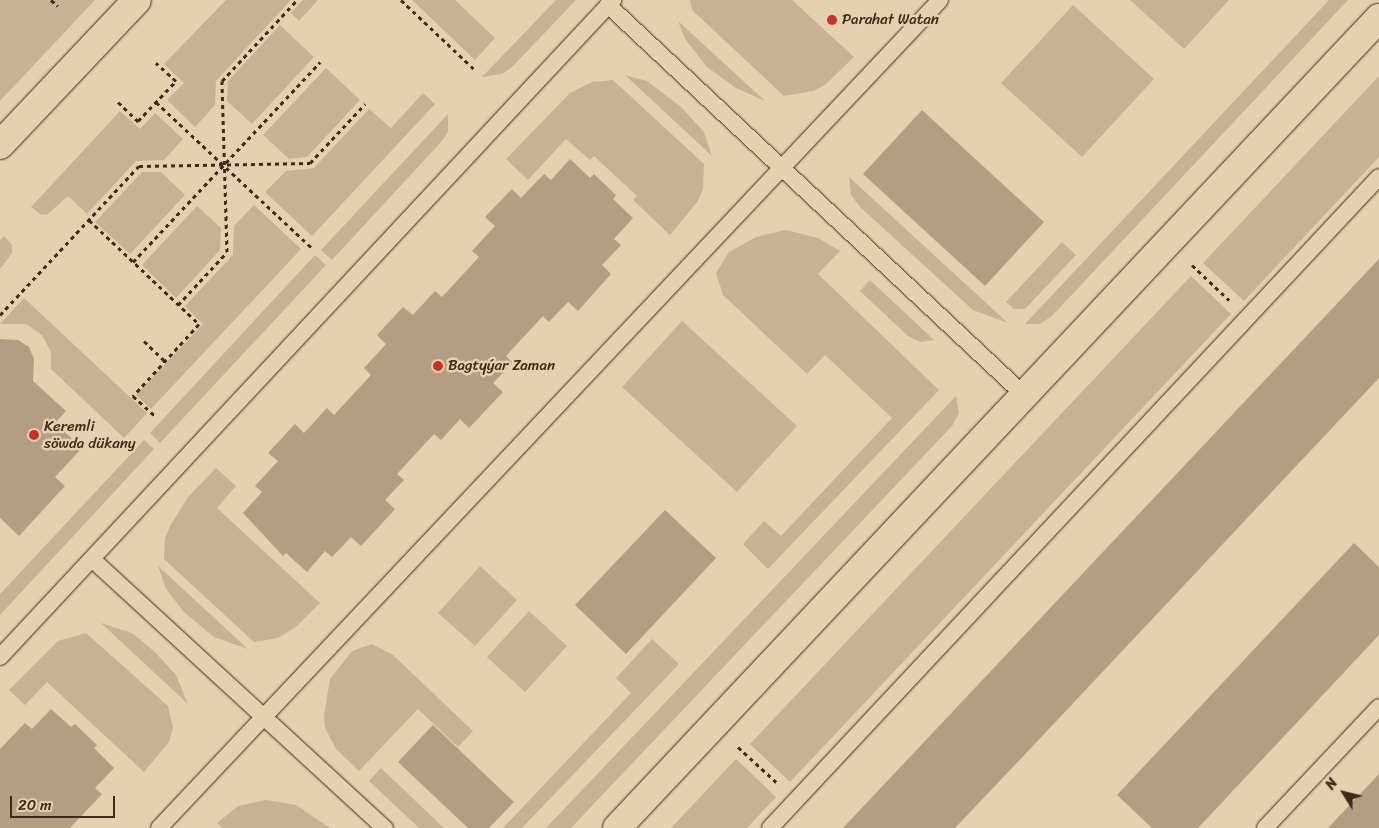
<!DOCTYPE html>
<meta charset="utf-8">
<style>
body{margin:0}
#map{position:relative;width:1379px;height:828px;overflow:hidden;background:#e7d0b0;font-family:Sriracha,sans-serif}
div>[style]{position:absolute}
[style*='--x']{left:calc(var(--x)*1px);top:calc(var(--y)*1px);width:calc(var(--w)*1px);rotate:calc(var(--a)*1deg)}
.green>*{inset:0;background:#c8b296}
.building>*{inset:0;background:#b39d83}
.path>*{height:3px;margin-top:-1.5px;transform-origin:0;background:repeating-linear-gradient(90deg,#3b2a1e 0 4px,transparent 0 8px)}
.roads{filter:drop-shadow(0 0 1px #3b2a1e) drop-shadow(0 0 1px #3b2a1e)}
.lane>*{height:16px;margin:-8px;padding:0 8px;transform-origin:8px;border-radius:8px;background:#e7d0b0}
.street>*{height:28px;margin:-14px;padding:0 14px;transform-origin:14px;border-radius:14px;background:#e7d0b0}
.secondary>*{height:28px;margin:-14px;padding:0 14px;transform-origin:14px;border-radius:14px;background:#e7d0b0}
.dots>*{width:14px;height:14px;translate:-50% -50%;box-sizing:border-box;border:2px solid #e7d0b0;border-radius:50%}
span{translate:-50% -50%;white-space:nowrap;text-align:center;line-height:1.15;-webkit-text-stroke:5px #e7d0b0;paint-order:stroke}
.poi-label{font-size:15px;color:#3b2a1e}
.left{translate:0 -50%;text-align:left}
.north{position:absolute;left:1319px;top:768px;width:50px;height:50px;-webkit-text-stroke:4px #e7d0b0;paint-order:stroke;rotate:306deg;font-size:14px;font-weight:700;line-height:20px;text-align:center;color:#3b2a1e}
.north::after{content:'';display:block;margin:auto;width:18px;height:22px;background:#3b2a1e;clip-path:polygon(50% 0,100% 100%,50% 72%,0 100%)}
.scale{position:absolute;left:10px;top:796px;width:105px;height:22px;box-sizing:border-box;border:2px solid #3b2a1e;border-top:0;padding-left:6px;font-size:15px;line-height:18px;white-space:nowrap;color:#3b2a1e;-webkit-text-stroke:4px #e7d0b0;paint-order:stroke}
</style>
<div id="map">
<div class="green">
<div style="clip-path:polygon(0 0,95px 0,0 101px)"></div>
<div style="clip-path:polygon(226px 0,291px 0,216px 81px,215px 105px,195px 127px,167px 100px,184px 83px,164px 64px)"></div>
<div style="clip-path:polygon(303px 0,318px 0,299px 21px,291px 13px)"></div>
<div style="clip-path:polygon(412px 0,455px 0,495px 38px,475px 60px)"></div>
<div style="clip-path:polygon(556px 0,576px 0,512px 67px,502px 74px,482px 77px)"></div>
<div style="clip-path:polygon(690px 0,792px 0,854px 57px,825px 85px,813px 91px,784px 96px,692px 10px)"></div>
<div style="clip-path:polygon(1130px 0,1229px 0,1184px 49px)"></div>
<div style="clip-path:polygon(1329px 0,1348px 0,1052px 316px,1040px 324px,1025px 324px)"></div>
<div style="clip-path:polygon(1073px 5px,1154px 79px,1082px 157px,1001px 83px)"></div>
<div style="clip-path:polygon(678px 21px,765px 101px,736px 88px,707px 67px,685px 39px)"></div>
<div style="clip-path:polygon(280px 25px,314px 57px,252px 124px,227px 101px,228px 81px)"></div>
<div style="clip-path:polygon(326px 68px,360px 100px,307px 157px,289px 159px,263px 135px)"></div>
<div style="clip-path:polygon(625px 75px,647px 81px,681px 107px,704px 132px,712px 156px)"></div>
<div style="clip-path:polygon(1379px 76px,1379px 157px,1244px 301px,1203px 263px)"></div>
<div style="clip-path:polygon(613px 80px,704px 164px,703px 189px,698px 201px,670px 235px,633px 200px,637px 196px,594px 156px,590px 160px,566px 139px,528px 180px,506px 159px,570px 93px,592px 82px)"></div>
<div style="clip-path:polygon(423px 93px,435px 104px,312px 236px,265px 192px,286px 171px,314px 168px,369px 109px,391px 128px)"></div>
<div style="clip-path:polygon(120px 111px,140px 129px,155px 113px,183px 139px,164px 160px,136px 161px,87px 214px,68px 196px,48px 214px,41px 215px,31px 207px)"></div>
<div style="clip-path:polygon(448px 114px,448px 132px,442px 141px,332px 260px,321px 250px)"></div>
<div style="clip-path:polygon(142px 172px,161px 172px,185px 195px,130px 254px,95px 222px)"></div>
<div style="clip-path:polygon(849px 177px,1008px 323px,973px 310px,860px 207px,851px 195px)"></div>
<div style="clip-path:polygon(254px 205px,301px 249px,151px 409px,136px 395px,203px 324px,185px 306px,233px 255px,234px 226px)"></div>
<div style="clip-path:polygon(197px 206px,221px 228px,220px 250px,176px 298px,142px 265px)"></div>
<div style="clip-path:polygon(786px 230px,818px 238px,840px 251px,818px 274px,939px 390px,768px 569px,743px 544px,764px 521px,781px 536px,892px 418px,825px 355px,807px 374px,723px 295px,716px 273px,729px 252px,756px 237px)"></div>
<div style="clip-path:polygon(4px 236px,12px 245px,12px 253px,0 269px,0 240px)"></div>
<div style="clip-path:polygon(1062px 242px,1076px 255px,1025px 309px,1014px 309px,1006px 302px)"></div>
<div style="clip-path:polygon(315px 255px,326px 265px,160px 443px,150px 433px)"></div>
<div style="clip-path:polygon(1191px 276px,1231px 314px,790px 782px,750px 744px)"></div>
<div style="clip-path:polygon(870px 280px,934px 340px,920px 342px,908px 336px,860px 291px)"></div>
<div style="clip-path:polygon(24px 298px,147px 413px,124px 438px,51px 369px,51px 352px,42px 335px,26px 324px,0 324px)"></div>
<div style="clip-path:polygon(682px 321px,797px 426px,737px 492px,622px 387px)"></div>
<div style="clip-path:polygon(956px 396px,959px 413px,952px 426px,571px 828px,546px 828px)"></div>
<div style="clip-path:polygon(144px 440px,154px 449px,0 615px,0 594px)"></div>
<div style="clip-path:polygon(216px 468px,236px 486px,217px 508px,320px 603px,296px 627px,278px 638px,254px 642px,164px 559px,165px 538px,170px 526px,189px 496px)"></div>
<div style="clip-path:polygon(158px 566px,248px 649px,214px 637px,184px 612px,166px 589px)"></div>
<div style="clip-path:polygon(480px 566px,517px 600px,475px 646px,438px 613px)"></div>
<div style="clip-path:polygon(529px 611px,567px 646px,525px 692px,487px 657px)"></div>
<div style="clip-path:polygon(101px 623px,132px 633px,155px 652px,176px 675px,188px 704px)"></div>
<div style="clip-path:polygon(86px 633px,168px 706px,173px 727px,169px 742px,144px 772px,47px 682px,25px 705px,9px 690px,58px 641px)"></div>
<div style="clip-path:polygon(652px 639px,679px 664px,522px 828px,503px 828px,631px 693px,616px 678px)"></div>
<div style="clip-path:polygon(372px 644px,393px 655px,473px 731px,458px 747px,418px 709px,359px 771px,336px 749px,325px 728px,324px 716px,330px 679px,352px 651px)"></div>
<div style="clip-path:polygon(736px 759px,776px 797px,747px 828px,671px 828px)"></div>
<div style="clip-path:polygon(381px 768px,444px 828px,419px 828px,369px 781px)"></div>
<div style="clip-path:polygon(266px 800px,296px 805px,330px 828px,222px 828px,217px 823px,238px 806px)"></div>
</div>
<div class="building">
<div style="clip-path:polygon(922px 110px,1044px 222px,985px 286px,863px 174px)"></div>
<div style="clip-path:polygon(570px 159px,590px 178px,594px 174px,616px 195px,613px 199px,633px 218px,614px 239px,621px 245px,602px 265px,611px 274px,578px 311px,568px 302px,549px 322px,543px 316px,506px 356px,513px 363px,493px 383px,503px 392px,469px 428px,460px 419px,441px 440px,434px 434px,397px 474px,404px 480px,385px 500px,395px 509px,361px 546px,351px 537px,332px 557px,325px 551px,307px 572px,286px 553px,283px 556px,243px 513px,262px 492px,255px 486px,278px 461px,268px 453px,295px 424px,304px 433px,327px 408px,334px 415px,371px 375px,364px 368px,386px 344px,377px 335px,403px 307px,413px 315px,435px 291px,442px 297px,479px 257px,472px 251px,495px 226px,485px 217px,512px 189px,521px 198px,544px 174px,551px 180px)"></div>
<div style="clip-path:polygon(1379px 259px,1379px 378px,1030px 749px,955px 828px,843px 828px)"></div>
<div style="clip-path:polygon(0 339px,18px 340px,29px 347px,34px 359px,33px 381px,66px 411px,55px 423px,82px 448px,55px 477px,65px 486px,19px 536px,0 518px)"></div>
<div style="clip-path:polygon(665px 510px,716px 558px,626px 654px,575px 605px)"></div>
<div style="clip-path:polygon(1354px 543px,1379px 567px,1379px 635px,1198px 828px,1152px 828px,1117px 795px)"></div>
<div style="clip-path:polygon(51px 709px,71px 727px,75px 724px,97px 745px,94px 748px,114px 768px,95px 788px,102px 794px,70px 828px,0 828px,0 749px,25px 723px,32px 729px)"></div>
<div style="clip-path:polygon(433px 725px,514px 802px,489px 828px,468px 828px,398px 762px)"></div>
<div style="clip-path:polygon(1379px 774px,1379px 828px,1328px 828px)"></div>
</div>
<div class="path">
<div style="--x:51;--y:0;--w:9;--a:41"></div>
<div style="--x:401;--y:0;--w:103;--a:43.4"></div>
<div style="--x:118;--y:102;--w:28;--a:44"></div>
<div style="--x:138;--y:121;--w:55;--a:-46.5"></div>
<div style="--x:176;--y:81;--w:27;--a:-138"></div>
<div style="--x:156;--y:102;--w:214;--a:43.1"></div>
<div style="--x:89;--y:220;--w:151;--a:43.4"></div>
<div style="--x:199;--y:324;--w:98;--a:132.5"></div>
<div style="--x:133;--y:396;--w:30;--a:42"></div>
<div style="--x:133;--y:262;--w:274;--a:-46.9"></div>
<div style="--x:1192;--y:265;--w:51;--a:43.4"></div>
<div style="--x:178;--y:305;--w:72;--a:-47.2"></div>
<div style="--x:227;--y:252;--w:171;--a:-91.7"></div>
<div style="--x:222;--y:81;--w:110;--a:-47.2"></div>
<div style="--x:0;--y:315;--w:204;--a:-47"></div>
<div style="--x:139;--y:166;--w:171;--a:-1"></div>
<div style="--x:310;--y:163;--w:81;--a:-47"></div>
<div style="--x:144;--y:341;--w:29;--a:44"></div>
<div style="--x:738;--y:747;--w:52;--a:42.6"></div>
</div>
<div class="roads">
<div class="lane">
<div style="--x:608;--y:5;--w:570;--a:43.15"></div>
<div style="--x:92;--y:559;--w:398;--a:42.6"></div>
<div style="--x:0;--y:657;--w:899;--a:-46.98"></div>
<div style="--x:159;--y:828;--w:1138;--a:-46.67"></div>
<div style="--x:770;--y:828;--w:891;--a:-46.91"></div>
<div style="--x:1265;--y:828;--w:166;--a:-46.7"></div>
</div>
<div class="street">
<div style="--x:617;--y:828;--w:1112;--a:-46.75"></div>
</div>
<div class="secondary">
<div style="--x:0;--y:145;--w:199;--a:-46.6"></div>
</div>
</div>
<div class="dots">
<div style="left:832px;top:20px;background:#c8321e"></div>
<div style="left:438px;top:366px;background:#c8321e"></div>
<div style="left:34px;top:435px;background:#c8321e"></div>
</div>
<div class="poi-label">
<span class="left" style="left:842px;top:20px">Parahat Watan</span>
<span class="left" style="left:448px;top:366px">Bagtyýar Zaman</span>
<span class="left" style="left:44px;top:435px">Keremli<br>söwda dükany</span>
</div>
<div class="north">N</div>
<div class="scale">20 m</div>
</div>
